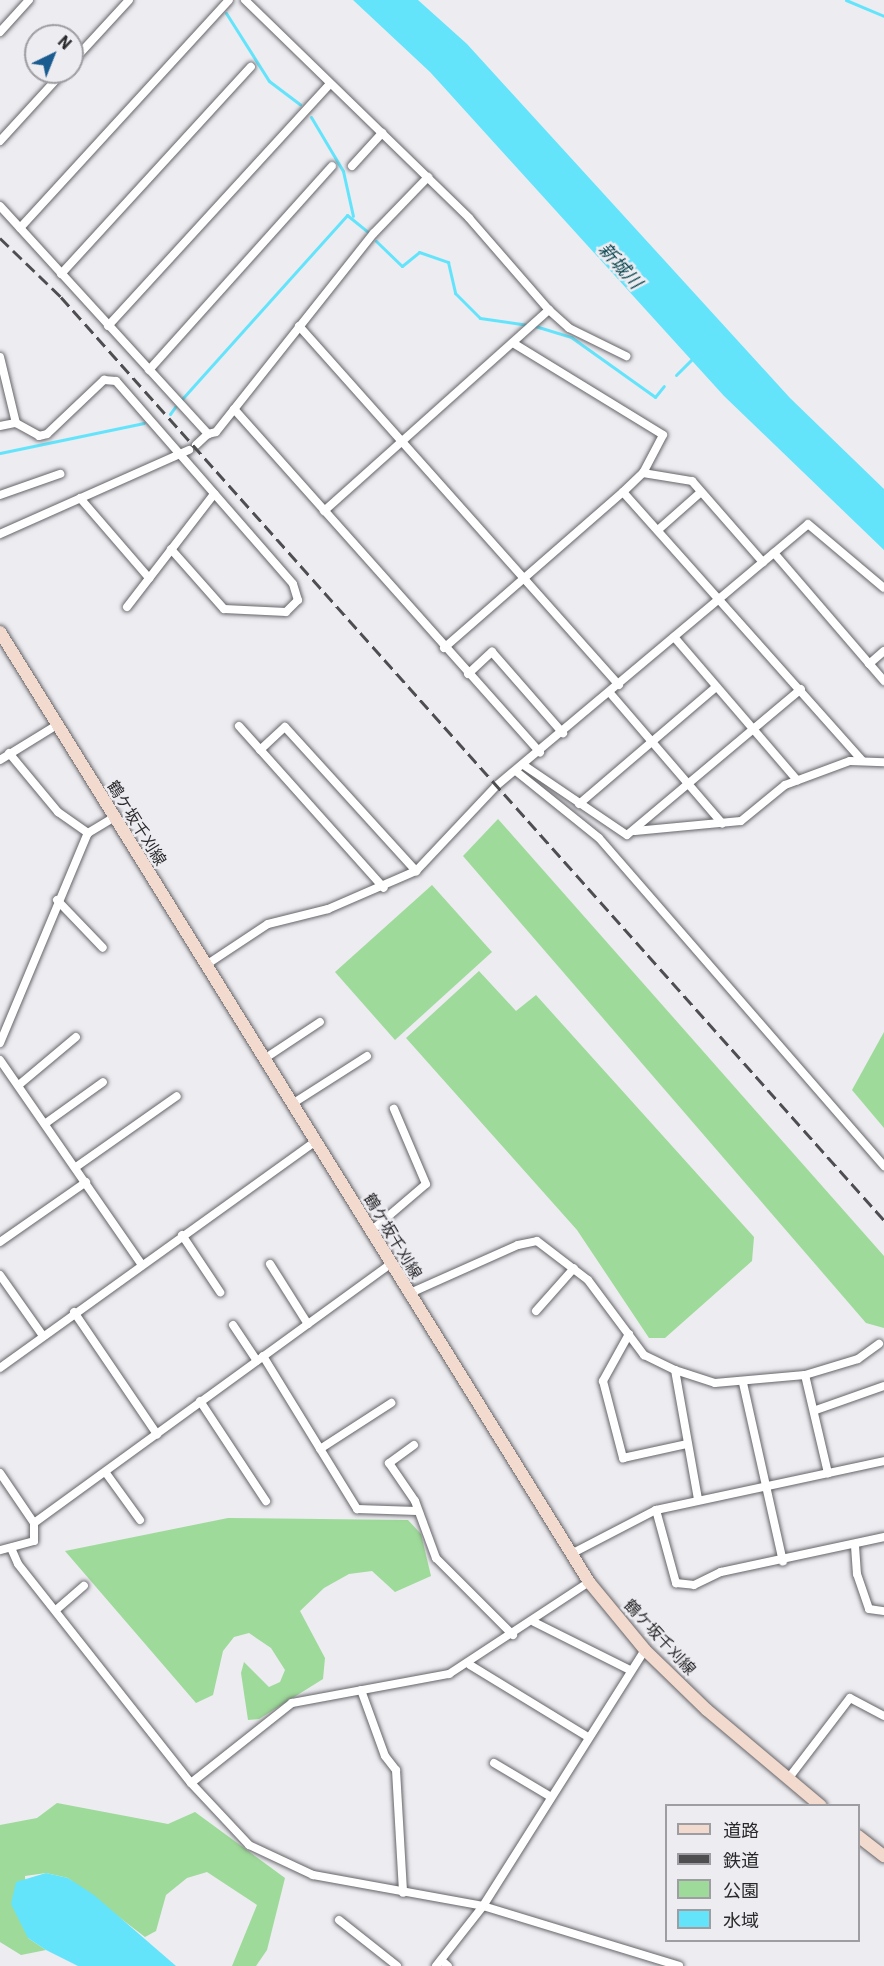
<!DOCTYPE html>
<meta charset="utf-8">
<style>
body{margin:0}
#map{position:relative;width:884px;height:1966px;overflow:hidden;background:#ececf1;font-family:"IBM Plex Sans","Noto Sans JP",sans-serif}
div>[style]{position:absolute}
[style*='--x']{left:calc(var(--x)*1px);top:calc(var(--y)*1px);width:calc(var(--w)*1px);rotate:calc(var(--a)*1deg)}
.green>*{inset:0;background:#9eda99}
.water>*{inset:0;background:#64e4fb}
.stream>*{height:3px;margin:-1.5px;padding:0 1.5px;transform-origin:1.5px;border-radius:1.5px;background:#64e4fb}
.roads{filter:drop-shadow(0 0 2px #656569) drop-shadow(0 0 2px #656569)}
.minor>*{height:8px;margin:-4px;padding:0 4px;transform-origin:4px;border-radius:4px;background:#fff}
.secondary>*{height:12px;margin:-6px;padding:0 6px;transform-origin:6px;border-radius:6px;background:#f3dace}
.rail>*{height:3px;margin-top:-1.5px;transform-origin:0;background:repeating-linear-gradient(90deg,#4e4e51 0 12px,transparent 0 18px)}
span{translate:-50% -50%;white-space:nowrap;text-align:center;line-height:1.15;-webkit-text-stroke:5px #ececf1;paint-order:stroke}
.street-label{font-size:16px;color:#29292b}
.water-label{font-size:18px;color:#0a464f;font-style:italic}
.legend{position:absolute;left:665px;top:1804px;width:195px;height:138px;box-sizing:border-box;background:#ececf1;border:2px solid #9e9ea2;margin:0;padding:8px 10px;list-style:none;font-size:18px;color:#29292b}
.legend li{display:flex;align-items:center;gap:12px;height:30px}
.legend b{width:30px;border:2px solid #9e9ea2}
.north{position:absolute;left:24px;top:24px;width:60px;height:60px;box-sizing:border-box;background:#ececf1;border:2px solid #9e9ea2;border-radius:50%;rotate:43deg;font-size:16px;font-weight:700;line-height:24px;text-align:center;color:#29292b}
.north::after{content:'';display:block;margin:auto;width:21px;height:27px;background:#1a5b90;clip-path:polygon(50% 0,100% 100%,50% 72%,0 100%)}
</style>
<div id="map">
<div class="green">
<div style="clip-path:polygon(498px 819px,884px 1256px,884px 1328px,866px 1323px,463px 856px)"></div>
<div style="clip-path:polygon(432px 885px,492px 952px,395px 1040px,335px 972px)"></div>
<div style="clip-path:polygon(479px 971px,516px 1011px,536px 995px,754px 1237px,752px 1261px,665px 1338px,649px 1338px,577px 1230px,406px 1038px)"></div>
<div style="clip-path:polygon(884px 1032px,884px 1128px,852px 1090px)"></div>
<div style="clip-path:polygon(228px 1518px,408px 1520px,421px 1534px,431px 1576px,395px 1592px,372px 1571px,349px 1574px,324px 1588px,300px 1611px,325px 1658px,323px 1679px,259px 1719px,248px 1720px,241px 1673px,244px 1662px,269px 1687px,280px 1682px,285px 1670px,271px 1648px,249px 1633px,234px 1637px,223px 1651px,213px 1695px,196px 1703px,65px 1551px)"></div>
<div style="clip-path:polygon(57px 1803px,168px 1824px,195px 1812px,285px 1878px,267px 1950px,256px 1966px,232px 1966px,257px 1905px,207px 1872px,187px 1878px,166px 1895px,156px 1931px,145px 1937px,68px 1878px,46px 1873px,25px 1876px,28px 1938px,46px 1950px,21px 1955px,0 1942px,0 1825px,37px 1818px)"></div>
</div>
<div class="water">
<div style="clip-path:polygon(353px 0,418px 0,467px 44px,790px 398px,884px 489px,884px 550px,724px 396px,430px 72px)"></div>
<div style="clip-path:polygon(46px 1873px,68px 1878px,94px 1895px,176px 1966px,78px 1966px,46px 1950px,28px 1938px,11px 1904px,16px 1882px)"></div>
</div>
<div class="stream">
<div style="--x:846;--y:0;--w:41;--a:22.8"></div>
<div style="--x:226;--y:13;--w:80;--a:57.7"></div>
<div style="--x:269;--y:81;--w:39;--a:37"></div>
<div style="--x:311;--y:117;--w:63;--a:59.3"></div>
<div style="--x:343;--y:171;--w:46;--a:77.5"></div>
<div style="--x:376;--y:241;--w:36;--a:44"></div>
<div style="--x:402;--y:266;--w:22;--a:-39"></div>
<div style="--x:419;--y:252;--w:31;--a:19"></div>
<div style="--x:448;--y:262;--w:32;--a:77"></div>
<div style="--x:455;--y:293;--w:35;--a:45"></div>
<div style="--x:480;--y:318;--w:49;--a:8.3"></div>
<div style="--x:535;--y:326;--w:38;--a:17"></div>
<div style="--x:571;--y:337;--w:103;--a:35.5"></div>
<div style="--x:655;--y:397;--w:14;--a:-51"></div>
<div style="--x:676;--y:375;--w:25;--a:-45"></div>
<div style="--x:182;--y:399;--w:247;--a:-48.1"></div>
<div style="--x:347;--y:215;--w:26;--a:39"></div>
<div style="--x:170;--y:414;--w:9;--a:-54"></div>
<div style="--x:0;--y:453;--w:147;--a:-11.8"></div>
</div>
<div class="roads">
<div class="minor">
<div style="--x:245;--y:0;--w:313;--a:44.2"></div>
<div style="--x:469;--y:218;--w:122;--a:49"></div>
<div style="--x:549;--y:310;--w:27;--a:42"></div>
<div style="--x:569;--y:328;--w:64;--a:26.2"></div>
<div style="--x:0;--y:32;--w:43;--a:-47.8"></div>
<div style="--x:72;--y:62;--w:84;--a:-47.4"></div>
<div style="--x:0;--y:141;--w:93;--a:-47.6"></div>
<div style="--x:352;--y:166;--w:45;--a:-47.7"></div>
<div style="--x:0;--y:206;--w:309;--a:47.6"></div>
<div style="--x:208;--y:434;--w:8;--a:-14"></div>
<div style="--x:216;--y:432;--w:254;--a:-51.6"></div>
<div style="--x:374;--y:233;--w:78;--a:-46"></div>
<div style="--x:20;--y:228;--w:309;--a:-47.5"></div>
<div style="--x:61;--y:274;--w:281;--a:-47.5"></div>
<div style="--x:108;--y:326;--w:328;--a:-47.5"></div>
<div style="--x:299;--y:326;--w:481;--a:48.3"></div>
<div style="--x:513;--y:343;--w:176;--a:31.5"></div>
<div style="--x:663;--y:435;--w:43;--a:117.8"></div>
<div style="--x:0;--y:357;--w:68;--a:76.4"></div>
<div style="--x:149;--y:370;--w:274;--a:-48.1"></div>
<div style="--x:234;--y:409;--w:460;--a:48.3"></div>
<div style="--x:0;--y:426;--w:16;--a:-11"></div>
<div style="--x:16;--y:423;--w:26;--a:29"></div>
<div style="--x:39;--y:436;--w:8;--a:-14"></div>
<div style="--x:47;--y:434;--w:79;--a:-43.5"></div>
<div style="--x:104;--y:380;--w:12;--a:5"></div>
<div style="--x:116;--y:381;--w:269;--a:48.9"></div>
<div style="--x:293;--y:584;--w:17;--a:73"></div>
<div style="--x:298;--y:600;--w:17;--a:135"></div>
<div style="--x:286;--y:612;--w:62;--a:-177.2"></div>
<div style="--x:224;--y:609;--w:80;--a:-131.5"></div>
<div style="--x:196;--y:445;--w:16;--a:-43"></div>
<div style="--x:623;--y:492;--w:28;--a:-44"></div>
<div style="--x:643;--y:473;--w:50;--a:9.3"></div>
<div style="--x:692;--y:481;--w:108;--a:48.8"></div>
<div style="--x:0;--y:495;--w:64;--a:-19.3"></div>
<div style="--x:80;--y:498;--w:106;--a:49.2"></div>
<div style="--x:324;--y:511;--w:302;--a:-41.8"></div>
<div style="--x:658;--y:530;--w:57;--a:-41.5"></div>
<div style="--x:0;--y:534;--w:207;--a:-24"></div>
<div style="--x:774;--y:553;--w:169;--a:49.3"></div>
<div style="--x:127;--y:607;--w:143;--a:-52.4"></div>
<div style="--x:674;--y:637;--w:189;--a:49.3"></div>
<div style="--x:444;--y:648;--w:237;--a:-41.1"></div>
<div style="--x:623;--y:492;--w:359;--a:48.3"></div>
<div style="--x:869;--y:664;--w:20;--a:-41"></div>
<div style="--x:468;--y:674;--w:33;--a:-43"></div>
<div style="--x:492;--y:652;--w:108;--a:48.8"></div>
<div style="--x:610;--y:693;--w:172;--a:49.3"></div>
<div style="--x:239;--y:726;--w:217;--a:48.2"></div>
<div style="--x:260;--y:750;--w:34;--a:-43"></div>
<div style="--x:285;--y:727;--w:195;--a:47.7"></div>
<div style="--x:9;--y:753;--w:77;--a:50.3"></div>
<div style="--x:58;--y:812;--w:37;--a:35"></div>
<div style="--x:0;--y:760;--w:67;--a:-31.6"></div>
<div style="--x:525;--y:766;--w:123;--a:34.1"></div>
<div style="--x:627;--y:835;--w:227;--a:-40"></div>
<div style="--x:517;--y:772;--w:105;--a:38.8"></div>
<div style="--x:599;--y:838;--w:435;--a:49"></div>
<div style="--x:579;--y:804;--w:180;--a:-40.5"></div>
<div style="--x:635;--y:831;--w:106;--a:-5.4"></div>
<div style="--x:741;--y:821;--w:57;--a:-39.3"></div>
<div style="--x:785;--y:785;--w:69;--a:-20.3"></div>
<div style="--x:850;--y:761;--w:34;--a:2"></div>
<div style="--x:57;--y:900;--w:66;--a:46.2"></div>
<div style="--x:206;--y:965;--w:74;--a:-33.5"></div>
<div style="--x:268;--y:924;--w:62;--a:-14"></div>
<div style="--x:328;--y:909;--w:96;--a:-23.4"></div>
<div style="--x:416;--y:871;--w:117;--a:-46.7"></div>
<div style="--x:496;--y:786;--w:407;--a:-40"></div>
<div style="--x:808;--y:524;--w:99;--a:40.1"></div>
<div style="--x:0;--y:1043;--w:228;--a:-67.3"></div>
<div style="--x:88;--y:833;--w:31;--a:-31"></div>
<div style="--x:264;--y:1059;--w:67;--a:-33.5"></div>
<div style="--x:0;--y:1060;--w:248;--a:55.3"></div>
<div style="--x:20;--y:1084;--w:73;--a:-40"></div>
<div style="--x:292;--y:1104;--w:89;--a:-32.6"></div>
<div style="--x:46;--y:1123;--w:70;--a:-35.7"></div>
<div style="--x:76;--y:1167;--w:123;--a:-35.1"></div>
<div style="--x:371;--y:1231;--w:72;--a:-40.5"></div>
<div style="--x:426;--y:1184;--w:82;--a:-113.1"></div>
<div style="--x:182;--y:1235;--w:69;--a:56.3"></div>
<div style="--x:0;--y:1242;--w:105;--a:-34.9"></div>
<div style="--x:270;--y:1264;--w:71;--a:57.7"></div>
<div style="--x:0;--y:1275;--w:75;--a:54.8"></div>
<div style="--x:408;--y:1294;--w:120;--a:-24"></div>
<div style="--x:518;--y:1245;--w:19;--a:-12"></div>
<div style="--x:537;--y:1241;--w:64;--a:37.4"></div>
<div style="--x:588;--y:1280;--w:94;--a:53.3"></div>
<div style="--x:644;--y:1355;--w:34;--a:26"></div>
<div style="--x:675;--y:1370;--w:42;--a:18"></div>
<div style="--x:715;--y:1383;--w:90;--a:-5.1"></div>
<div style="--x:805;--y:1375;--w:101;--a:76.8"></div>
<div style="--x:536;--y:1311;--w:57;--a:-48.5"></div>
<div style="--x:74;--y:1312;--w:148;--a:55.8"></div>
<div style="--x:233;--y:1325;--w:43;--a:56.3"></div>
<div style="--x:629;--y:1334;--w:54;--a:119"></div>
<div style="--x:603;--y:1381;--w:80;--a:75.4"></div>
<div style="--x:623;--y:1458;--w:66;--a:-12.3"></div>
<div style="--x:263;--y:1356;--w:180;--a:58.4"></div>
<div style="--x:357;--y:1509;--w:60;--a:1.9"></div>
<div style="--x:0;--y:1368;--w:388;--a:-35.7"></div>
<div style="--x:675;--y:1370;--w:131;--a:79.9"></div>
<div style="--x:805;--y:1375;--w:55;--a:-16.8"></div>
<div style="--x:858;--y:1359;--w:26;--a:-36"></div>
<div style="--x:743;--y:1383;--w:183;--a:77.4"></div>
<div style="--x:200;--y:1401;--w:120;--a:56.6"></div>
<div style="--x:816;--y:1410;--w:72;--a:-19.4"></div>
<div style="--x:414;--y:1445;--w:31;--a:144"></div>
<div style="--x:389;--y:1463;--w:46;--a:55.6"></div>
<div style="--x:415;--y:1501;--w:61;--a:69.8"></div>
<div style="--x:436;--y:1558;--w:109;--a:45"></div>
<div style="--x:320;--y:1449;--w:85;--a:-32.9"></div>
<div style="--x:0;--y:1473;--w:60;--a:55.8"></div>
<div style="--x:34;--y:1523;--w:18;--a:90"></div>
<div style="--x:34;--y:1541;--w:35;--a:165"></div>
<div style="--x:106;--y:1473;--w:58;--a:54.1"></div>
<div style="--x:656;--y:1510;--w:76;--a:74.7"></div>
<div style="--x:676;--y:1583;--w:18;--a:6"></div>
<div style="--x:694;--y:1585;--w:30;--a:-26"></div>
<div style="--x:721;--y:1572;--w:167;--a:-12.1"></div>
<div style="--x:34;--y:1523;--w:440;--a:-36"></div>
<div style="--x:855;--y:1546;--w:28;--a:86"></div>
<div style="--x:857;--y:1574;--w:37;--a:71"></div>
<div style="--x:869;--y:1609;--w:15;--a:8"></div>
<div style="--x:11;--y:1548;--w:17;--a:66"></div>
<div style="--x:18;--y:1564;--w:279;--a:51.7"></div>
<div style="--x:191;--y:1783;--w:85;--a:46.9"></div>
<div style="--x:249;--y:1845;--w:71;--a:25.1"></div>
<div style="--x:313;--y:1875;--w:173;--a:10.3"></div>
<div style="--x:483;--y:1906;--w:205;--a:17"></div>
<div style="--x:571;--y:1554;--w:96;--a:-27.4"></div>
<div style="--x:656;--y:1510;--w:233;--a:-12.1"></div>
<div style="--x:56;--y:1610;--w:37;--a:-41"></div>
<div style="--x:534;--y:1622;--w:107;--a:26.6"></div>
<div style="--x:470;--y:1665;--w:138;--a:31.4"></div>
<div style="--x:361;--y:1690;--w:70;--a:70"></div>
<div style="--x:385;--y:1756;--w:18;--a:52"></div>
<div style="--x:396;--y:1770;--w:123;--a:86.7"></div>
<div style="--x:494;--y:1763;--w:66;--a:30.8"></div>
<div style="--x:788;--y:1779;--w:102;--a:-52.6"></div>
<div style="--x:850;--y:1698;--w:38;--a:28"></div>
<div style="--x:191;--y:1783;--w:129;--a:-38.4"></div>
<div style="--x:292;--y:1703;--w:160;--a:-10.5"></div>
<div style="--x:449;--y:1674;--w:168;--a:-33.3"></div>
<div style="--x:339;--y:1920;--w:74;--a:38.4"></div>
<div style="--x:441;--y:1960;--w:9;--a:41"></div>
<div style="--x:436;--y:1966;--w:76;--a:-51.9"></div>
<div style="--x:483;--y:1906;--w:303;--a:-57.7"></div>
</div>
<div class="secondary">
<div style="--x:0;--y:632;--w:1118;--a:58.2"></div>
<div style="--x:589;--y:1582;--w:88;--a:50.5"></div>
<div style="--x:645;--y:1650;--w:86;--a:44.1"></div>
<div style="--x:707;--y:1710;--w:149;--a:40.1"></div>
<div style="--x:858;--y:1836;--w:33;--a:38"></div>
</div>
</div>
<div class="rail">
<div style="--x:0;--y:238;--w:85;--a:44"></div>
<div style="--x:61;--y:297;--w:1237;--a:48.28"></div>
</div>
<div class="street-label">
<span style="left:137px;top:823px;rotate:58deg">鶴ケ坂千刈線</span>
<span style="left:393px;top:1236px;rotate:59deg">鶴ケ坂千刈線</span>
<span style="left:660px;top:1637px;rotate:47deg">鶴ケ坂千刈線</span>
</div>
<div class="water-label">
<span style="left:620px;top:266px;rotate:48deg">新城川</span>
</div>
<ul class="legend">
<li><b style="height:8px;background:#f3dace"></b>道路</li>
<li><b style="height:8px;background:#4e4e51"></b>鉄道</li>
<li><b style="height:16px;background:#9eda99"></b>公園</li>
<li><b style="height:16px;background:#64e4fb"></b>水域</li>
</ul>
<div class="north">N</div>
</div>
